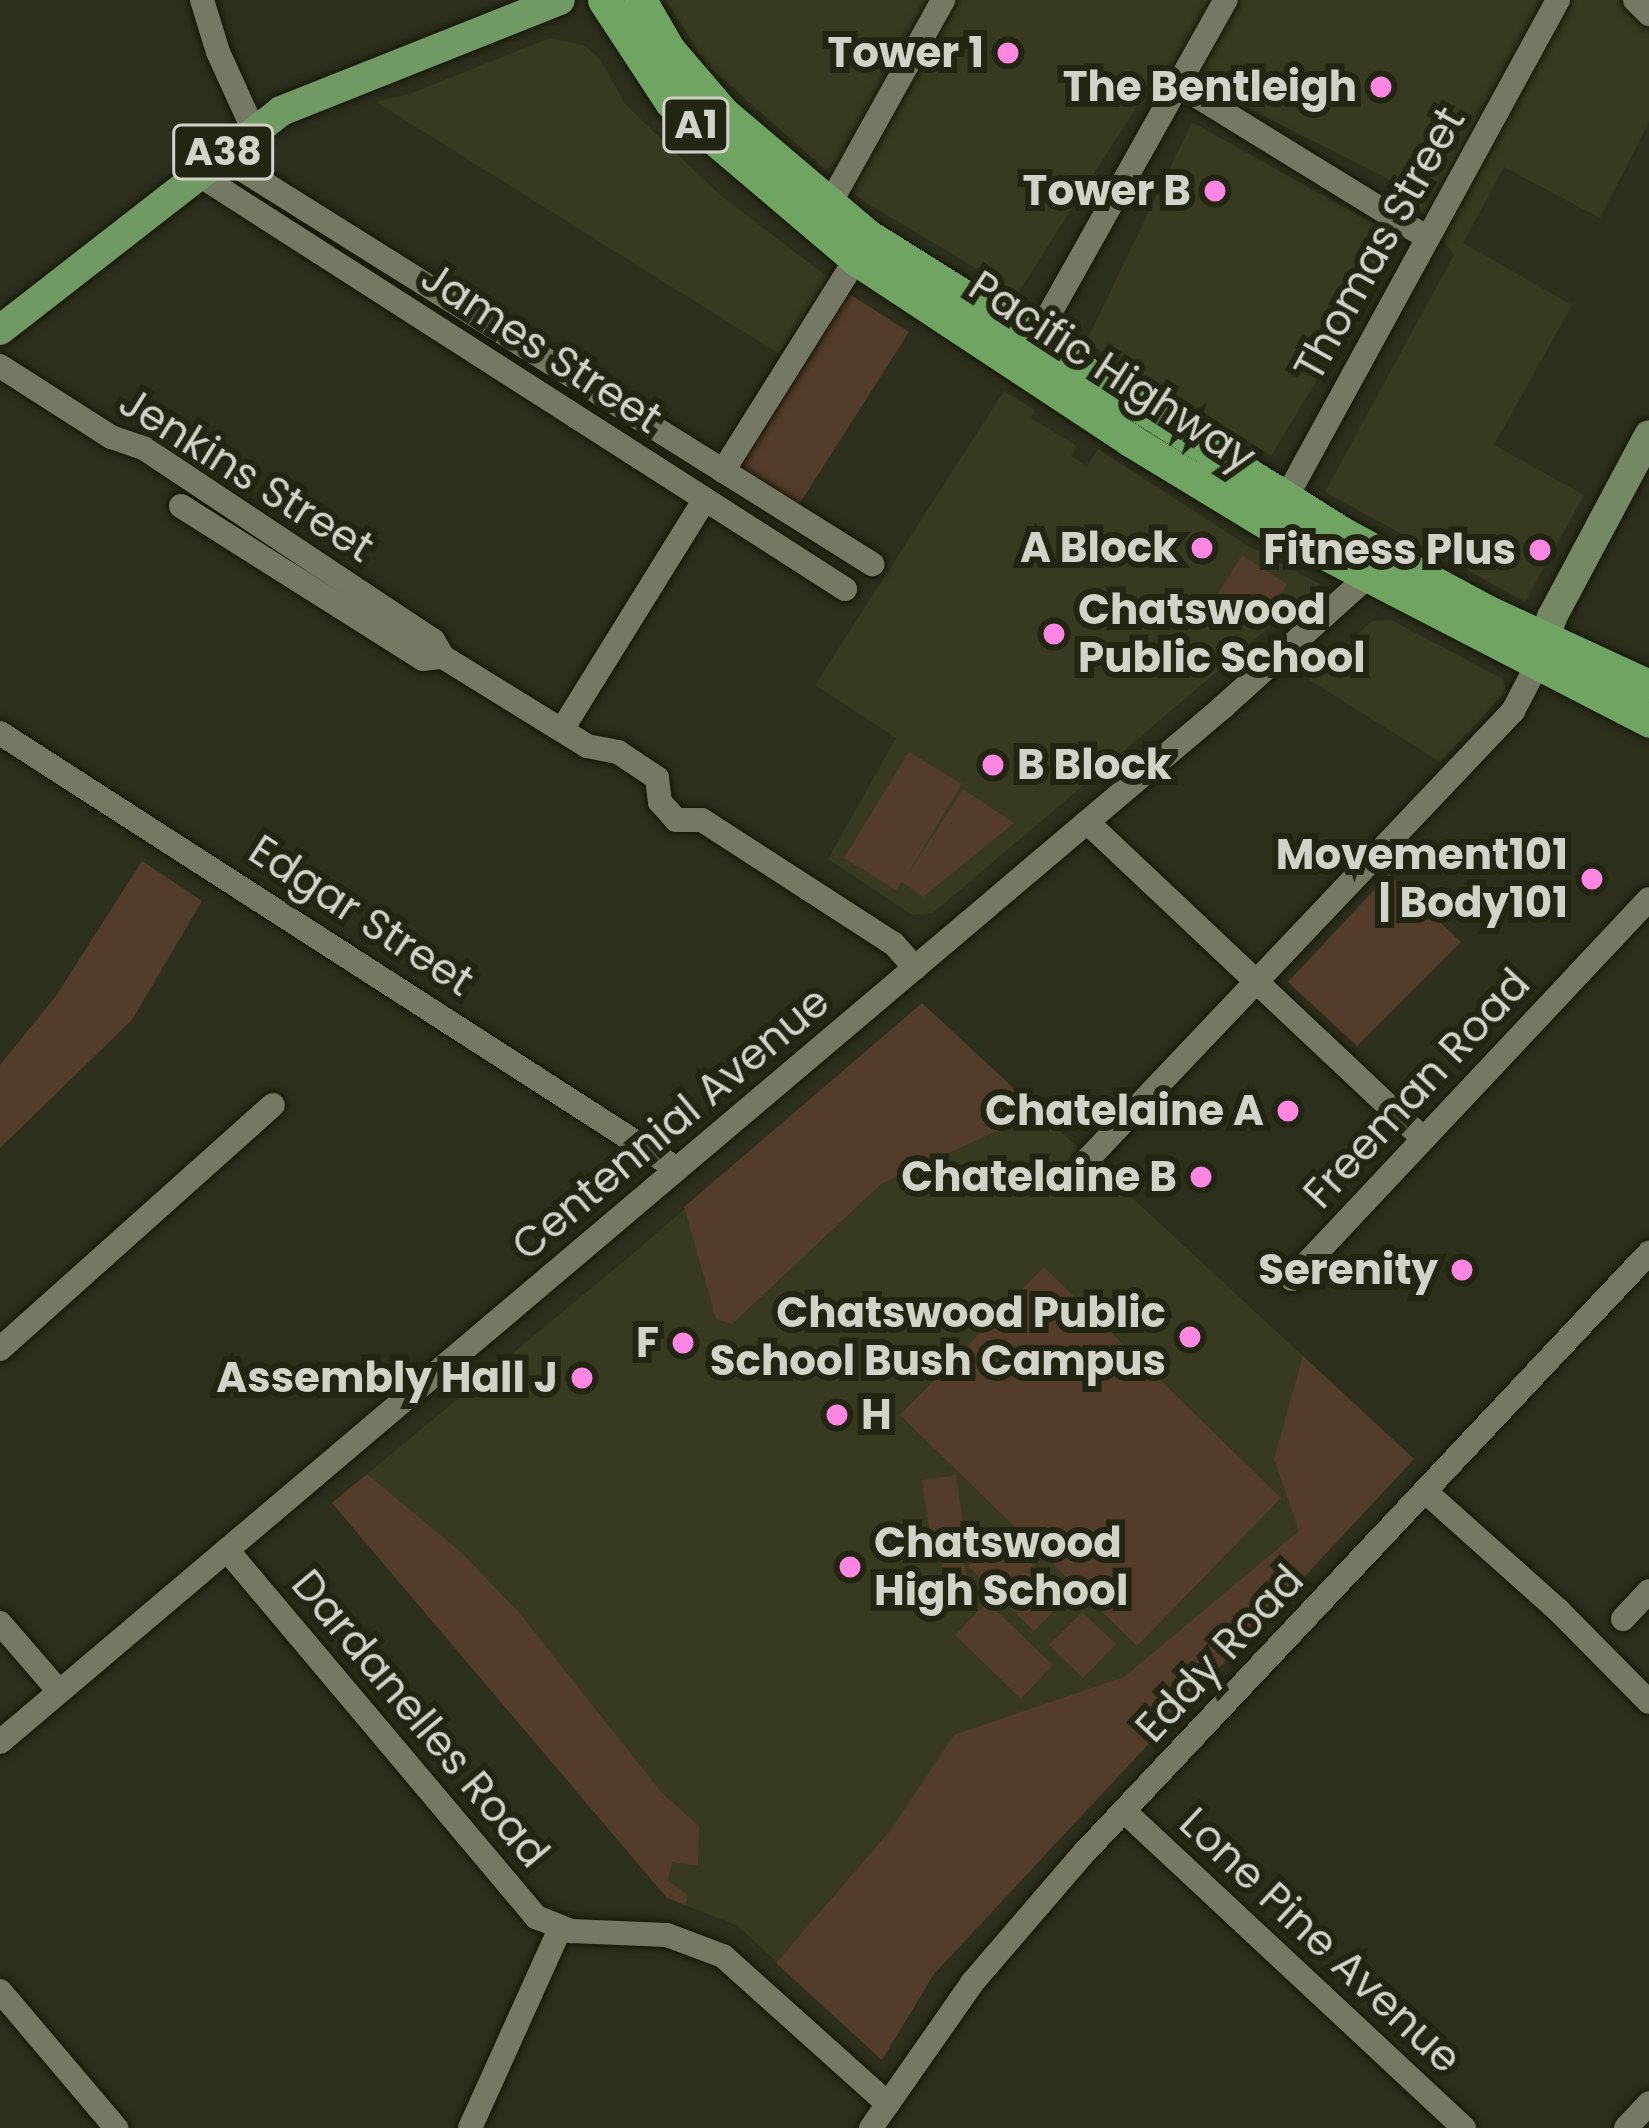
<!DOCTYPE html>
<style>
body{margin:0}
#map{position:relative;width:1649px;height:2128px;overflow:hidden;background:#2d2f1d;font-family:Poppins,sans-serif}
div>[style]{position:absolute}
[style*='--x']{left:calc(var(--x)*1px);top:calc(var(--y)*1px);width:calc(var(--w)*1px);rotate:calc(var(--a)*1deg)}
.built>*{inset:0;background:#373920}
.green>*{inset:0;background:#543c2a}
.roads{filter:drop-shadow(0 0 3px #151706) drop-shadow(0 0 3px #151706)}
.minor>*{height:24px;margin:-12px;padding:0 12px;transform-origin:12px;border-radius:12px;background:#757863}
.secondary>*{height:30px;margin:-15px;padding:0 15px;transform-origin:15px;border-radius:15px;background:#738863}
.primary>*{height:30px;margin:-15px;padding:0 15px;transform-origin:15px;border-radius:15px;background:#719963}
.trunk>*{height:33px;margin:-16.5px;padding:0 16.5px;transform-origin:16.5px;border-radius:16.5px;background:#70a463}
.dots>*{width:33px;height:33px;translate:-50% -50%;box-sizing:border-box;border:6px solid #232513;border-radius:50%}
span{translate:-50% -50%;white-space:nowrap;text-align:center;line-height:1.15;-webkit-text-stroke:12px #232513;paint-order:stroke}
.shield-label span{padding:3px 9px;background:#232513;border:3px solid;border-radius:9px;-webkit-text-stroke-width:0}
.shield-label{font-size:39px;color:#d1d3c8;font-weight:700}
.poi-label{font-size:42px;color:#d1d3c8;font-weight:700}
.right{translate:-100% -50%;text-align:right}
.left{translate:0 -50%;text-align:left}
.street-label{font-size:42px;color:#d1d3c8}
</style>
<div id="map">
<div class="built">
<div style="clip-path:polygon(666px 0,1619px 0,1649px 29px,1649px 122px,1600px 218px,1504px 167px,1463px 243px,1572px 305px,1494px 445px,1584px 495px,1525px 602px,1325px 492px,1454px 255px,1402px 186px,1163px 65px,1018px 293px,863px 201px,835px 178px,706px 64px)"></div>
<div style="clip-path:polygon(550px 38px,584px 45px,600px 59px,625px 104px,680px 157px,720px 195px,829px 278px,779px 354px,376px 102px,412px 93px)"></div>
<div style="clip-path:polygon(1192px 122px,1394px 235px,1335px 350px,1271px 456px,1086px 342px)"></div>
<div style="clip-path:polygon(1004px 391px,1035px 410px,1031px 418px,1077px 446px,1071px 456px,1087px 467px,1098px 449px,1250px 547px,1320px 584px,933px 913px,912px 915px,828px 859px,896px 738px,815px 685px)"></div>
<div style="clip-path:polygon(1391px 620px,1503px 679px,1506px 692px,1440px 762px,1308px 679px,1372px 621px)"></div>
<div style="clip-path:polygon(922px 1003px,1414px 1459px,934px 1974px,882px 2060px,738px 1926px,667px 1898px,332px 1503px,635px 1252px)"></div>
</div>
<div class="green">
<div style="clip-path:polygon(843px 290px,909px 332px,798px 506px,732px 464px)"></div>
<div style="clip-path:polygon(1242px 555px,1287px 584px,1258px 630px,1213px 602px)"></div>
<div style="clip-path:polygon(909px 752px,962px 784px,904px 880px,963px 789px,1014px 823px,923px 897px,902px 882px,896px 890px,844px 858px)"></div>
<div style="clip-path:polygon(142px 861px,202px 901px,132px 1020px,0 1148px,0 1065px,56px 996px)"></div>
<div style="clip-path:polygon(1389px 874px,1461px 942px,1357px 1046px,1288px 982px)"></div>
<div style="clip-path:polygon(922px 1003px,1039px 1112px,881px 1184px,732px 1324px,716px 1319px,684px 1207px)"></div>
<div style="clip-path:polygon(1044px 1267px,1281px 1498px,1137px 1646px,900px 1415px)"></div>
<div style="clip-path:polygon(1303px 1356px,1414px 1459px,934px 1974px,882px 2060px,776px 1963px,890px 1831px,954px 1735px,1124px 1677px,1299px 1531px,1274px 1459px)"></div>
<div style="clip-path:polygon(367px 1474px,462px 1553px,521px 1615px,662px 1793px,699px 1826px,698px 1866px,672px 1862px,668px 1881px,688px 1895px,685px 1905px,667px 1898px,332px 1503px)"></div>
<div style="clip-path:polygon(956px 1475px,967px 1551px,933px 1556px,922px 1480px)"></div>
<div style="clip-path:polygon(1001px 1533px,1067px 1597px,1034px 1631px,968px 1566px)"></div>
<div style="clip-path:polygon(964px 1560px,970px 1602px,948px 1605px,942px 1563px)"></div>
<div style="clip-path:polygon(987px 1602px,1053px 1665px,1021px 1699px,955px 1635px)"></div>
<div style="clip-path:polygon(1082px 1612px,1116px 1644px,1083px 1678px,1049px 1645px)"></div>
</div>
<div class="roads">
<div class="minor">
<div style="--x:202;--y:0;--w:54;--a:72.9"></div>
<div style="--x:218;--y:52;--w:85;--a:65.6"></div>
<div style="--x:1635;--y:0;--w:20;--a:45"></div>
<div style="--x:1179;--y:85;--w:292;--a:31.6"></div>
<div style="--x:219;--y:155;--w:771;--a:32.06"></div>
<div style="--x:196;--y:173;--w:771;--a:32.66"></div>
<div style="--x:823;--y:216;--w:247;--a:-60.9"></div>
<div style="--x:1027;--y:354;--w:406;--a:-60.7"></div>
<div style="--x:0;--y:366;--w:132;--a:32.6"></div>
<div style="--x:111;--y:437;--w:36;--a:19"></div>
<div style="--x:145;--y:449;--w:346;--a:33.6"></div>
<div style="--x:433;--y:640;--w:20;--a:60"></div>
<div style="--x:443;--y:657;--w:169;--a:31.7"></div>
<div style="--x:587;--y:746;--w:32;--a:11"></div>
<div style="--x:618;--y:752;--w:47;--a:33.7"></div>
<div style="--x:657;--y:778;--w:24;--a:83"></div>
<div style="--x:660;--y:802;--w:24;--a:48"></div>
<div style="--x:676;--y:820;--w:26;--a:0"></div>
<div style="--x:702;--y:820;--w:229;--a:32.9"></div>
<div style="--x:894;--y:944;--w:32;--a:49"></div>
<div style="--x:723;--y:471;--w:250;--a:-57.9"></div>
<div style="--x:181;--y:506;--w:286;--a:32.3"></div>
<div style="--x:423;--y:659;--w:20;--a:-6"></div>
<div style="--x:1280;--y:509;--w:580;--a:-61.36"></div>
<div style="--x:563;--y:728;--w:269;--a:-58.2"></div>
<div style="--x:0;--y:733;--w:805;--a:32.78"></div>
<div style="--x:1087;--y:822;--w:462;--a:43.3"></div>
<div style="--x:1088;--y:1159;--w:618;--a:-46.51"></div>
<div style="--x:1513;--y:711;--w:52;--a:-62.4"></div>
<div style="--x:1292;--y:1279;--w:521;--a:-46.79"></div>
<div style="--x:0;--y:1349;--w:366;--a:-41.8"></div>
<div style="--x:1427;--y:1493;--w:176;--a:41.8"></div>
<div style="--x:1558;--y:1610;--w:129;--a:45.3"></div>
<div style="--x:227;--y:1550;--w:480;--a:49.9"></div>
<div style="--x:536;--y:1917;--w:38;--a:22"></div>
<div style="--x:571;--y:1931;--w:96;--a:2.4"></div>
<div style="--x:667;--y:1935;--w:60;--a:20.6"></div>
<div style="--x:723;--y:1956;--w:219;--a:41.9"></div>
<div style="--x:1623;--y:1619;--w:38;--a:-47"></div>
<div style="--x:0;--y:1623;--w:90;--a:49.1"></div>
<div style="--x:0;--y:1742;--w:1604;--a:-40.24"></div>
<div style="--x:1224;--y:706;--w:206;--a:-42"></div>
<div style="--x:1124;--y:1811;--w:465;--a:43"></div>
<div style="--x:0;--y:1991;--w:180;--a:49.7"></div>
<div style="--x:470;--y:2128;--w:218;--a:-65.7"></div>
<div style="--x:871;--y:2128;--w:177;--a:-55.1"></div>
<div style="--x:972;--y:1983;--w:170;--a:-49.3"></div>
<div style="--x:1083;--y:1854;--w:826;--a:-46.72"></div>
<div style="--x:1626;--y:2128;--w:34;--a:-47"></div>
</div>
<div class="secondary">
<div style="--x:1538;--y:661;--w:46;--a:-72.3"></div>
<div style="--x:1552;--y:617;--w:206;--a:-61.9"></div>
</div>
<div class="primary">
<div style="--x:0;--y:330;--w:356;--a:-37.9"></div>
<div style="--x:281;--y:111;--w:300;--a:-21.7"></div>
</div>
<div class="trunk">
<div style="--x:604;--y:0;--w:122;--a:56.7"></div>
<div style="--x:671;--y:102;--w:243;--a:40.3"></div>
<div style="--x:856;--y:259;--w:328;--a:33.4"></div>
<div style="--x:1130;--y:440;--w:164;--a:31.3"></div>
<div style="--x:1270;--y:525;--w:427;--a:27.3"></div>
<div style="--x:640;--y:0;--w:58;--a:59.9"></div>
<div style="--x:669;--y:50;--w:83;--a:49.4"></div>
<div style="--x:723;--y:113;--w:190;--a:40.3"></div>
<div style="--x:868;--y:236;--w:559;--a:32.07"></div>
<div style="--x:1342;--y:533;--w:164;--a:28.4"></div>
<div style="--x:1486;--y:611;--w:179;--a:24.7"></div>
</div>
</div>
<div class="dots">
<div style="left:1008px;top:53px;background:#fd86e2"></div>
<div style="left:1381px;top:87px;background:#fd86e2"></div>
<div style="left:1215px;top:191px;background:#fd86e2"></div>
<div style="left:1202px;top:548px;background:#fd86e2"></div>
<div style="left:1540px;top:550px;background:#fd86e2"></div>
<div style="left:1054px;top:634px;background:#fd86e2"></div>
<div style="left:993px;top:765px;background:#fd86e2"></div>
<div style="left:1592px;top:879px;background:#fd86e2"></div>
<div style="left:1288px;top:1111px;background:#fd86e2"></div>
<div style="left:1201px;top:1177px;background:#fd86e2"></div>
<div style="left:1462px;top:1270px;background:#fd86e2"></div>
<div style="left:1190px;top:1337px;background:#fd86e2"></div>
<div style="left:683px;top:1343px;background:#fd86e2"></div>
<div style="left:582px;top:1378px;background:#fd86e2"></div>
<div style="left:837px;top:1415px;background:#fd86e2"></div>
<div style="left:850px;top:1567px;background:#fd86e2"></div>
</div>
<div class="shield-label">
<span style="left:696px;top:125px">A1</span>
<span style="left:223px;top:152px">A38</span>
</div>
<div class="poi-label">
<span class="right" style="left:984px;top:53px">Tower 1</span>
<span class="right" style="left:1357px;top:87px">The Bentleigh</span>
<span class="right" style="left:1191px;top:191px">Tower B</span>
<span class="right" style="left:1178px;top:548px">A Block</span>
<span class="right" style="left:1516px;top:550px">Fitness Plus</span>
<span class="left" style="left:1078px;top:634px">Chatswood<br>Public School</span>
<span class="left" style="left:1017px;top:765px">B Block</span>
<span class="right" style="left:1568px;top:879px">Movement101<br>| Body101</span>
<span class="right" style="left:1264px;top:1111px">Chatelaine A</span>
<span class="right" style="left:1177px;top:1177px">Chatelaine B</span>
<span class="right" style="left:1438px;top:1270px">Serenity</span>
<span class="right" style="left:1166px;top:1337px">Chatswood Public<br>School Bush Campus</span>
<span class="right" style="left:659px;top:1343px">F</span>
<span class="right" style="left:558px;top:1378px">Assembly Hall J</span>
<span class="left" style="left:861px;top:1415px">H</span>
<span class="left" style="left:874px;top:1567px">Chatswood<br>High School</span>
</div>
<div class="street-label">
<span style="left:1380px;top:244px;rotate:-61deg">Thomas Street</span>
<span style="left:541px;top:348px;rotate:33deg">James Street</span>
<span style="left:1112px;top:372px;rotate:33deg">Pacific Highway</span>
<span style="left:246px;top:475px;rotate:32deg">Jenkins Street</span>
<span style="left:361px;top:916px;rotate:33deg">Edgar Street</span>
<span style="left:1417px;top:1089px;rotate:-47deg">Freeman Road</span>
<span style="left:671px;top:1124px;rotate:-40deg">Centennial Avenue</span>
<span style="left:1220px;top:1654px;rotate:-47deg">Eddy Road</span>
<span style="left:420px;top:1719px;rotate:50deg">Dardanelles Road</span>
<span style="left:1320px;top:1941px;rotate:43deg">Lone Pine Avenue</span>
</div>
</div>
